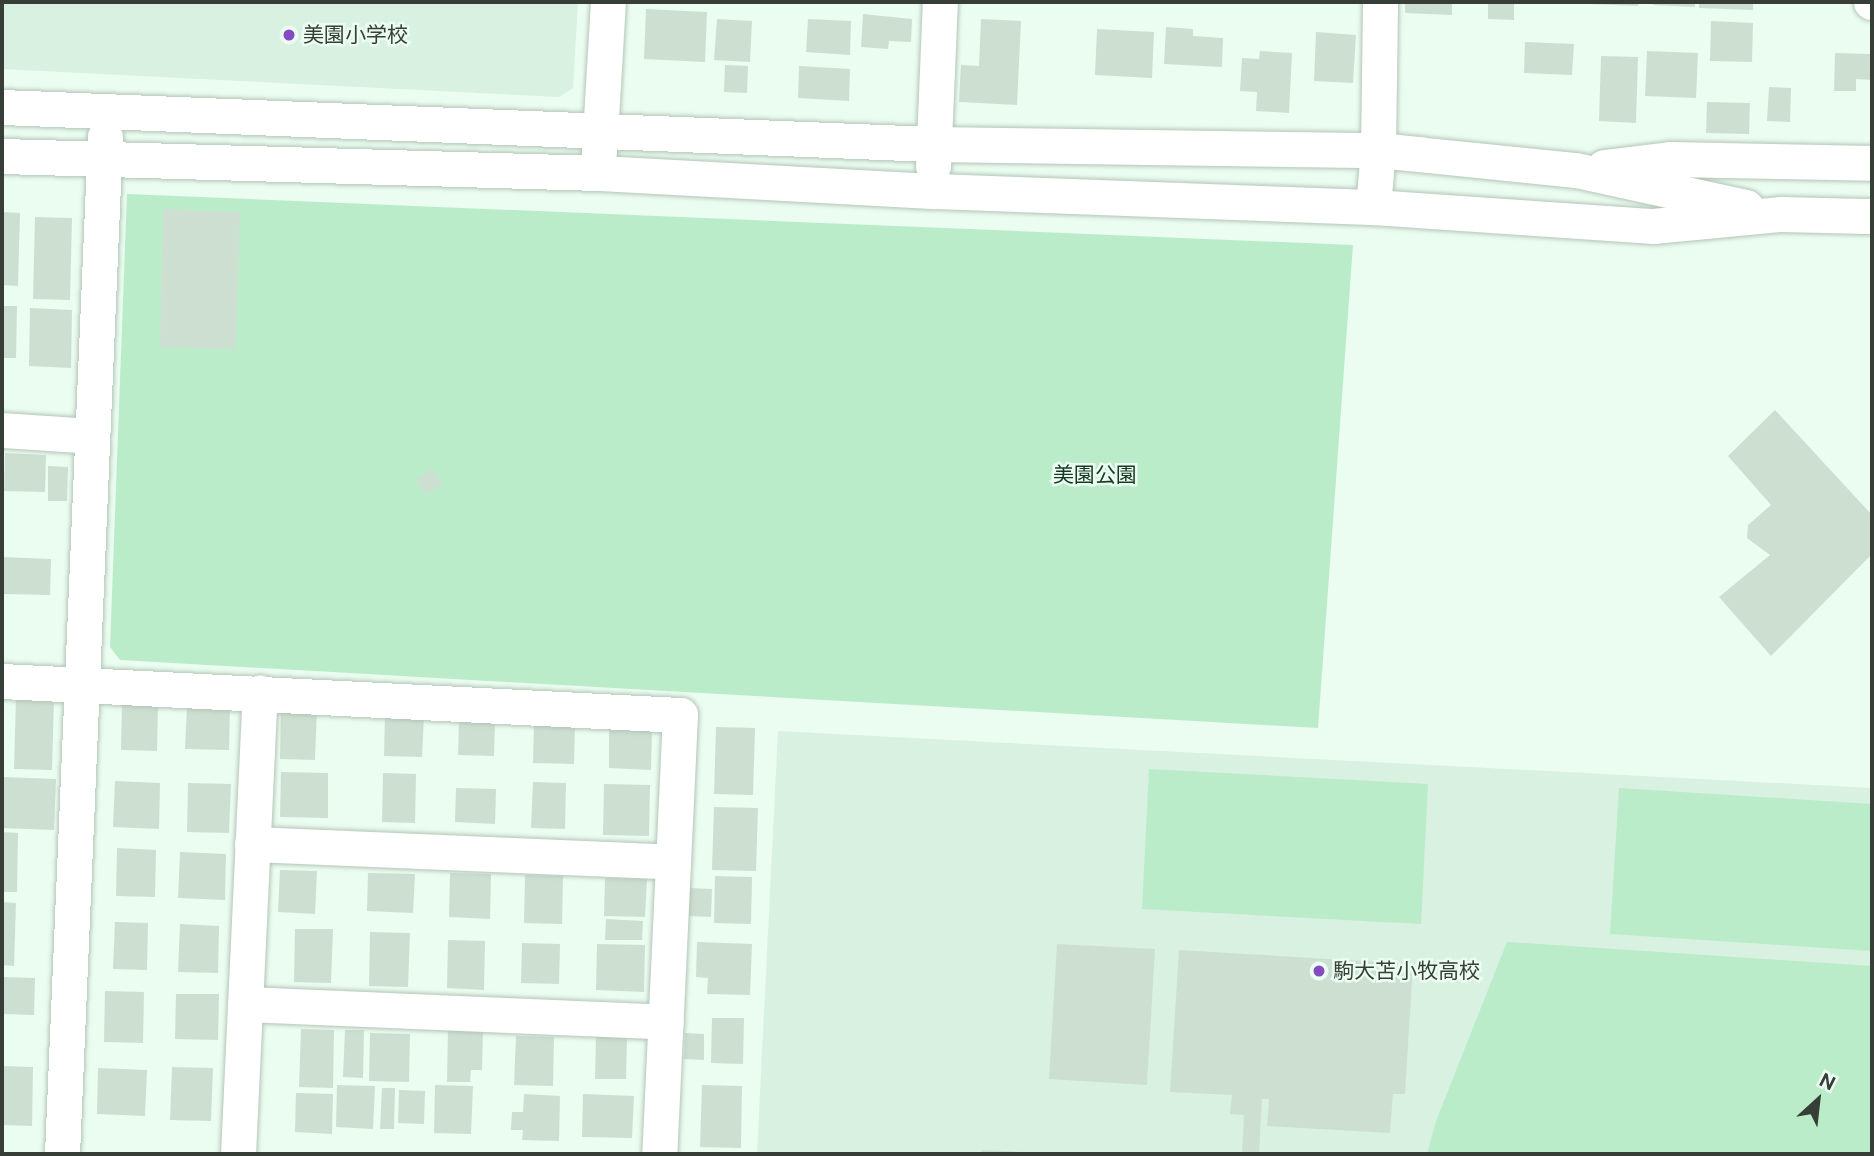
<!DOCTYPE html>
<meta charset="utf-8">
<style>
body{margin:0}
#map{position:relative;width:1874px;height:1156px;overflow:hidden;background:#ebfdf0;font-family:"Public Sans","Noto Sans JP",sans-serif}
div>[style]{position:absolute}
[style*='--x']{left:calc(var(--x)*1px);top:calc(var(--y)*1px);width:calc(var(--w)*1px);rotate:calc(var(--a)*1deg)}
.built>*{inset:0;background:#d9f1e0}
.green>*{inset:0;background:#bbecc9}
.building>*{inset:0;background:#cddfd1}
.roads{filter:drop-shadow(0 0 2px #b3c5b8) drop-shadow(0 0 2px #b3c5b8)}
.minor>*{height:35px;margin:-17.5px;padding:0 17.5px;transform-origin:17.5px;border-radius:17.5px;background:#fff}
.dots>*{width:19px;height:19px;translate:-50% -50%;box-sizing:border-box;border:4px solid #ebfdf0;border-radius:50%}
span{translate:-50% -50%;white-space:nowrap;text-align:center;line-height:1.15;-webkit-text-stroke:5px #ebfdf0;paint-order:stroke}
.poi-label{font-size:21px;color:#373e38}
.left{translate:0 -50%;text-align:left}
.park-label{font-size:21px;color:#173823}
.frame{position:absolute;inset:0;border:4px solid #373e38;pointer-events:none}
.north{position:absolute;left:1783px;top:1065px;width:70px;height:70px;-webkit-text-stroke:5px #ebfdf0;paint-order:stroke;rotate:27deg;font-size:19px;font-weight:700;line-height:28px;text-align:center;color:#373e38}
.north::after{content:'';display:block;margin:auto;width:24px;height:32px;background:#373e38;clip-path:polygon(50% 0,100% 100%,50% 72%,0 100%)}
</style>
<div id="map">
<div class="built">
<div style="clip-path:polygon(2px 2px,578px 2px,573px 88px,559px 97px,2px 69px)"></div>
<div style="clip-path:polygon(778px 731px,1872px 788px,1872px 1154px,757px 1154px)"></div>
</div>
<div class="green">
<div style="clip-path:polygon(127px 194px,1353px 245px,1318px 728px,120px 660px,110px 647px)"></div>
<div style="clip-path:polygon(1149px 769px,1428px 784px,1421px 924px,1142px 909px)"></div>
<div style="clip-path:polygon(1619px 788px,1872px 804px,1872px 951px,1610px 934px)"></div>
<div style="clip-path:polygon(1507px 942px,1872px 966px,1872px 1154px,1427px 1154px,1436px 1121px)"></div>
</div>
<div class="building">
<div style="clip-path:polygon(1405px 2px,1452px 2px,1452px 15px,1405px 13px)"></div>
<div style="clip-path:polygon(1488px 2px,1514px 2px,1514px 20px,1488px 19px)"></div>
<div style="clip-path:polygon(1590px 2px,1639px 2px,1638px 6px,1590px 4px)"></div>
<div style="clip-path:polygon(1653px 2px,1695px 2px,1695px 7px,1653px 5px)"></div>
<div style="clip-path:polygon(1699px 2px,1753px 2px,1753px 10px,1699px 8px)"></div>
<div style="clip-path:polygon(646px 9px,707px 12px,705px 62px,644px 59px)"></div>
<div style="clip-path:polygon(863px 14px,912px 19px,911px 42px,889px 41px,888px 49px,861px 47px)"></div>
<div style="clip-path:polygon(717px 19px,752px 21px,750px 62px,714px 60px)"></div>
<div style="clip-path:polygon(808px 19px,851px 21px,850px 55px,806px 52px)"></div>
<div style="clip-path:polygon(981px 19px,1021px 21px,1017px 105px,959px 102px,961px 65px,979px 66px)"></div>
<div style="clip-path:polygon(1711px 21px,1753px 23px,1752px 62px,1710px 61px)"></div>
<div style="clip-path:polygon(1166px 27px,1193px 29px,1193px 36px,1223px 38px,1222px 67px,1164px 64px)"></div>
<div style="clip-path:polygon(1097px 29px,1154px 32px,1152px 78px,1095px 75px)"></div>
<div style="clip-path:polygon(1316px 32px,1356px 35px,1353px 83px,1314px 81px)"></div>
<div style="clip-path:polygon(1525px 42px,1574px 44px,1572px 75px,1524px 73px)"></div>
<div style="clip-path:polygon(1260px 51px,1292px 53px,1289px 113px,1256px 111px,1257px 92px,1240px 91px,1242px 58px,1259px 59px)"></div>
<div style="clip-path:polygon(1647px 51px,1698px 53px,1696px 98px,1645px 96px)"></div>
<div style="clip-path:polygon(1835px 53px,1872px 54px,1872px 80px,1856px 79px,1856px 91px,1834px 91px)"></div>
<div style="clip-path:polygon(1601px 56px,1638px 57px,1636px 123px,1599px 121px)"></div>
<div style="clip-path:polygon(725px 65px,748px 66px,747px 93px,724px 92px)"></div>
<div style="clip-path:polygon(799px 66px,850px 69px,849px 101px,798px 98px)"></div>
<div style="clip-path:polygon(1769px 87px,1791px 88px,1790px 122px,1767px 121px)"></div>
<div style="clip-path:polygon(1707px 102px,1750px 103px,1749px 134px,1706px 133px)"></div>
<div style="clip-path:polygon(163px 209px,240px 212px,236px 349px,160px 347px)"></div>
<div style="clip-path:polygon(2px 212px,20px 213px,18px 286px,2px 285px)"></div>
<div style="clip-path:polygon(35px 217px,72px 218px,70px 300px,33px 299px)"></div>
<div style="clip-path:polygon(2px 306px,17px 306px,16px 358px,2px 358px)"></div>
<div style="clip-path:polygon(30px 308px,72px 310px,71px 368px,29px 366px)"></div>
<div style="clip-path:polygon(1775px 410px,1872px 515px,1872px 554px,1771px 656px,1719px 597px,1770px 555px,1747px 538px,1748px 525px,1771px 505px,1728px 456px)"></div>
<div style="clip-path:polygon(5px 453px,46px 455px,45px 492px,4px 491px)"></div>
<div style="clip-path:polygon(48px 466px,68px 467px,67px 501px,48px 501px)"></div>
<div style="clip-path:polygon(432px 469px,443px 484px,426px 495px,416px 480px)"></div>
<div style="clip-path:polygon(2px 557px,51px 559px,50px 595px,2px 594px)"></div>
<div style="clip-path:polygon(16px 697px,54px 698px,52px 770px,14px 769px)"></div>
<div style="clip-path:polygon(122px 703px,158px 704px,157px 751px,121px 750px)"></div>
<div style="clip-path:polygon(187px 706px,230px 708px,229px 750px,185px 749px)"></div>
<div style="clip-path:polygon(281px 706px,317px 707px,315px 760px,280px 759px)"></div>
<div style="clip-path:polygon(385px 714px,424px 715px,422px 757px,384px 756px)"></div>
<div style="clip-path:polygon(459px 721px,495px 722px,494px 756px,458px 755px)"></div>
<div style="clip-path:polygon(534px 724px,575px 725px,574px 764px,533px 763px)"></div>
<div style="clip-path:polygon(716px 727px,755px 728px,753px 795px,714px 794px)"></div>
<div style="clip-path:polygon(609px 728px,652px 729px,651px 770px,609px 768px)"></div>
<div style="clip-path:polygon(281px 772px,328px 773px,328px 818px,280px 817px)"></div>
<div style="clip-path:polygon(383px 773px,416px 774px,415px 823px,382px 822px)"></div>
<div style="clip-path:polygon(2px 777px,56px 779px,54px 830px,2px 828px)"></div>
<div style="clip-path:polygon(115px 781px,160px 783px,159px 829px,113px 827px)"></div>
<div style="clip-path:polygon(533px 782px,566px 783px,565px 829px,531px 828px)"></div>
<div style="clip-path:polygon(188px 783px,231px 784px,229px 833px,187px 832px)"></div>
<div style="clip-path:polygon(604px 784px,650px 785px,649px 836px,603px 835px)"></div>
<div style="clip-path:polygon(456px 788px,496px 789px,495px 824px,455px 822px)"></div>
<div style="clip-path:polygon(714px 807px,758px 808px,756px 871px,712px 870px)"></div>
<div style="clip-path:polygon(2px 832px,18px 833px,17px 892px,2px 892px)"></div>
<div style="clip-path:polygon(117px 848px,156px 850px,155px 897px,116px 896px)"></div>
<div style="clip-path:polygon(180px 852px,226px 854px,225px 900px,178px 898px)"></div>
<div style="clip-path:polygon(280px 870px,317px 871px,315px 914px,278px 912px)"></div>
<div style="clip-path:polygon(368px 873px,415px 874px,413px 913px,367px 911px)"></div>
<div style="clip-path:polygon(450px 873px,491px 874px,490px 919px,449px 917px)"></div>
<div style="clip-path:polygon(525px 875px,563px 876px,562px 924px,524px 923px)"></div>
<div style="clip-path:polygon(715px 876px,752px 877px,751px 924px,714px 923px)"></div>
<div style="clip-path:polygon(605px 878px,647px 879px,645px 917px,604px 916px)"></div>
<div style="clip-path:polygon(689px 888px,712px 889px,711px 917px,689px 916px)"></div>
<div style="clip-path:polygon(2px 902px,16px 903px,14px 966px,2px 965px)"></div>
<div style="clip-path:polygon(606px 919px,643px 921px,642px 940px,605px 940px)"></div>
<div style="clip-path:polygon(115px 922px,148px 923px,147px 970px,113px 969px)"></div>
<div style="clip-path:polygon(180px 924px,219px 926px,218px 973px,178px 972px)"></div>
<div style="clip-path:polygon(295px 929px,333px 929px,331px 983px,294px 982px)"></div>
<div style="clip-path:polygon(370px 932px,410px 933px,408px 987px,369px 986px)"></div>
<div style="clip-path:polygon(448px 940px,485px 941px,484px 990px,447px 988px)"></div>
<div style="clip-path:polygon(697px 942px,752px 944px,750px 995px,707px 994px,708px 978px,696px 977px)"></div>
<div style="clip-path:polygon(522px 943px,560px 944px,559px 984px,521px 983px)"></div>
<div style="clip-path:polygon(597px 944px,645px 945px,644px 992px,596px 990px)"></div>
<div style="clip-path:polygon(1057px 944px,1155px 949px,1147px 1085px,1049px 1079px)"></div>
<div style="clip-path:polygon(1179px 950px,1413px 964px,1405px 1094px,1393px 1094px,1390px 1133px,1267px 1126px,1269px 1099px,1262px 1099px,1259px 1154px,1242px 1154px,1244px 1115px,1230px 1114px,1232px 1095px,1170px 1092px)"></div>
<div style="clip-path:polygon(2px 977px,35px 978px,34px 1015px,2px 1014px)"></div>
<div style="clip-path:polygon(105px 991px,144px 992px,143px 1043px,104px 1042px)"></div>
<div style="clip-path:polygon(176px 994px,219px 994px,218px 1040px,175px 1039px)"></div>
<div style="clip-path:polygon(712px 1018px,744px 1018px,743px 1064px,711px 1063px)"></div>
<div style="clip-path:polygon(301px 1029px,334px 1030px,333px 1088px,299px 1087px)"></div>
<div style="clip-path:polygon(448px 1029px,483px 1031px,482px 1070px,471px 1070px,470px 1082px,447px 1082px)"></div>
<div style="clip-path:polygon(345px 1030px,364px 1030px,363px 1078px,343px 1077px)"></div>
<div style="clip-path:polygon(370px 1033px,410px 1034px,409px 1082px,369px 1081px)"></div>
<div style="clip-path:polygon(685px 1033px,704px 1034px,704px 1060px,684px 1059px)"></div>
<div style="clip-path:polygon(516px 1036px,554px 1037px,553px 1086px,514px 1085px)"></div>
<div style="clip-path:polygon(596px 1036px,627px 1037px,626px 1079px,595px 1079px)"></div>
<div style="clip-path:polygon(2px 1066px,33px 1067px,32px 1126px,2px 1125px)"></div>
<div style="clip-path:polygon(172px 1067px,213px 1068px,211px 1121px,170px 1120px)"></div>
<div style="clip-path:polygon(98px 1068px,147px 1070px,145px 1116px,97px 1114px)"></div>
<div style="clip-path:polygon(337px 1085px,375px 1086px,373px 1129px,336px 1127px)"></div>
<div style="clip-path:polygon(435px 1085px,473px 1086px,471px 1134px,434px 1133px)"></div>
<div style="clip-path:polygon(702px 1085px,742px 1086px,741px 1148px,700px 1147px)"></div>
<div style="clip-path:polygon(382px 1088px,395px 1088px,394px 1129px,380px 1129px)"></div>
<div style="clip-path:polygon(399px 1090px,425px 1091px,424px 1124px,398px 1123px)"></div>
<div style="clip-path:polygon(296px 1093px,333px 1094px,332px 1134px,295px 1132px)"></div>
<div style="clip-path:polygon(524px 1094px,560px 1096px,559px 1141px,522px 1140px,523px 1130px,511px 1130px,512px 1112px,523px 1112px)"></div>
<div style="clip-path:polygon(583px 1094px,634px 1096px,632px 1138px,582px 1137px)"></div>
<div style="clip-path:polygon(982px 1150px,1022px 1152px,1022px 1154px,981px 1154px)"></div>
</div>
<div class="roads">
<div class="minor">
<div style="--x:1871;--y:2;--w:1;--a:0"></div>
<div style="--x:2;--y:107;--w:932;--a:2.28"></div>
<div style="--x:933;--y:144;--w:445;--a:0.8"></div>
<div style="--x:1378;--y:150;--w:199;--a:5.8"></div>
<div style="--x:1576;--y:170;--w:174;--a:12.3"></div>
<div style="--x:599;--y:152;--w:150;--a:-86.6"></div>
<div style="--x:2;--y:156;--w:597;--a:1.63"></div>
<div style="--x:599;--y:173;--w:334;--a:3.1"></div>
<div style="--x:933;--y:191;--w:440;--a:2.1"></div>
<div style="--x:1373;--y:207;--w:281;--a:3.9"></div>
<div style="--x:1653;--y:226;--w:129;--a:-5.4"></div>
<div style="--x:1781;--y:214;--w:91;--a:1.3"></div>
<div style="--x:933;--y:166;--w:164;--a:-87.6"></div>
<div style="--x:1604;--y:167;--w:66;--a:-6.9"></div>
<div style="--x:1670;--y:159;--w:202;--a:1.1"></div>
<div style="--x:1373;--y:207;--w:57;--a:-85"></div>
<div style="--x:1378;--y:150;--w:148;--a:-89.2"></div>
<div style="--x:2;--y:430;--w:90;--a:3.8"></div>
<div style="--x:2;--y:681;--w:679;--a:2.87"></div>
<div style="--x:680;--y:715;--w:440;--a:92.7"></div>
<div style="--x:252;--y:844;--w:421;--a:2.4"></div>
<div style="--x:245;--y:1004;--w:421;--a:2.4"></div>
<div style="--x:62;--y:1154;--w:1018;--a:-87.58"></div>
<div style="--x:238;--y:1154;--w:462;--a:-87.3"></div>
</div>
</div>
<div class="dots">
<div style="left:289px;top:35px;background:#864bc2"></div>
<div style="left:1319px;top:971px;background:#864bc2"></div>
</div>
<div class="poi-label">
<span class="left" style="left:303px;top:35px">美園小学校</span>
<span class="left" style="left:1333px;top:971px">駒大苫小牧高校</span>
</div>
<div class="park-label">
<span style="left:1095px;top:475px">美園公園</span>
</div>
<div class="frame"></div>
<div class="north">N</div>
</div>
